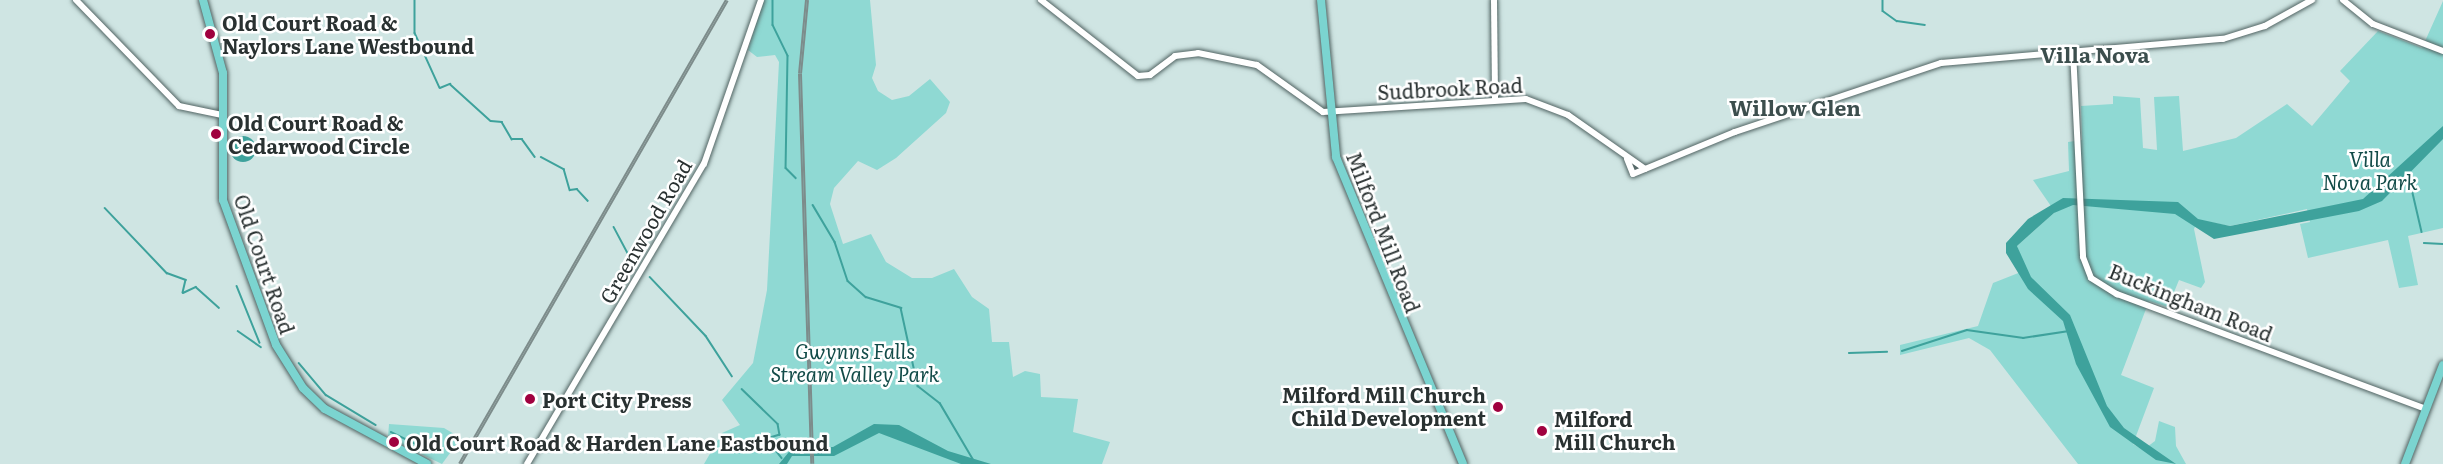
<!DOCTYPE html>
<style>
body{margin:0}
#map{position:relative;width:2443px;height:464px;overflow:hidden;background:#cfe5e3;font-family:Literata,serif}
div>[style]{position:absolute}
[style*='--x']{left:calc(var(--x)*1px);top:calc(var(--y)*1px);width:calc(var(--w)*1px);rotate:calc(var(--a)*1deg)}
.green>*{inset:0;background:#8fd9d3}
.water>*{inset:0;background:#3ea29c}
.round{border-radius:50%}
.stream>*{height:1.5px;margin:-0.75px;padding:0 0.75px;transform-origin:0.75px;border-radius:0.75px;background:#3ea29c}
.roads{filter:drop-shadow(0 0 2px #516463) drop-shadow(0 0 2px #516463)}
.minor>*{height:6px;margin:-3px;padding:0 3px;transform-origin:3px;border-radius:3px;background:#fff}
.major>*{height:8px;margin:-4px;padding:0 4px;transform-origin:4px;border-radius:4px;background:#7bd4d0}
.rail>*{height:4px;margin-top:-2px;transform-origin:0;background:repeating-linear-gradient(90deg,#fff 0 4.5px,#7d8c8b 0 9px);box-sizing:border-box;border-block:2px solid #7d8c8b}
.dots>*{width:16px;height:16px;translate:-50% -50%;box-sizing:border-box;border:3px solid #fff;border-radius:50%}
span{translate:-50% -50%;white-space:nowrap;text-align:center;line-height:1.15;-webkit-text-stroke:5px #fff;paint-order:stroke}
.poi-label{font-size:20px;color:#293131;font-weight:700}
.left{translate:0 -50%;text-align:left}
.right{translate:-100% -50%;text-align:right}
.street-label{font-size:20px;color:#293131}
.park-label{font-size:20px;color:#134c49;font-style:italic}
.neighbourhood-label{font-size:21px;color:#3c4e4d;font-weight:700}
</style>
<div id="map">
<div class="green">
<div style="clip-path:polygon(763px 0,870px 0,876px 65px,872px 78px,878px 91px,892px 100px,909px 96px,930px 79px,950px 102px,946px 113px,896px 158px,877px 170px,858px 161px,834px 188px,830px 204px,843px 244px,871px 234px,886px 262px,912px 278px,932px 278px,954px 269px,972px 297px,989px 309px,992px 342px,1009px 342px,1013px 377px,1025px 371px,1040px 374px,1041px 397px,1078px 399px,1073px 432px,1110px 442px,1102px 464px,704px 464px,722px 433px,740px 425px,722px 400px,753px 363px,767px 290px,779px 62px,775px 55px,757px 57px,748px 50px)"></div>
<div style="clip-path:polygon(2443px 1px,2443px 228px,2408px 236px,2418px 285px,2399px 288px,2388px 240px,2308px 258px,2300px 224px,2310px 222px,2307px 209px,2230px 226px,2198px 220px,2194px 229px,2205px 282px,2201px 288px,2179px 280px,2168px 307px,2149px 301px,2121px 375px,2154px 388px,2133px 444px,2143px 450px,2155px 441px,2159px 421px,2175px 427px,2176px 446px,2186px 464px,2078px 464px,1990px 350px,1969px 338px,1900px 355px,1900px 345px,1978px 326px,1993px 283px,2026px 270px,2017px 246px,2055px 212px,2033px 180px,2069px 171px,2068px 142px,2082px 140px,2081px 106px,2113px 104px,2113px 96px,2140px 98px,2143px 148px,2157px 150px,2154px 97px,2179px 96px,2183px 151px,2236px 138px,2287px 104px,2312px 126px,2350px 81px,2340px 71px,2378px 31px,2422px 48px)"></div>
<div style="clip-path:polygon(389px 424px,444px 428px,461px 438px,442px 464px,388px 438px)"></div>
</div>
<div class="water">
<div style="clip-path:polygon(2443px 126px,2443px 139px,2382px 201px,2359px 211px,2214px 239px,2175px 214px,2073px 205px,2054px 213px,2017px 246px,2031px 277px,2070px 315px,2107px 406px,2124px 428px,2176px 464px,2156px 460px,2110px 427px,2076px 364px,2063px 321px,2028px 289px,2006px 253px,2006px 243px,2028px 219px,2063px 198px,2178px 202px,2198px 219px,2230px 226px,2363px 199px)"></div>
<div class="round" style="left:230px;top:136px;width:26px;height:26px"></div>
<div style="clip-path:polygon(874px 424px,899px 425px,948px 451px,991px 464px,961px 464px,879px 433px,834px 456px,792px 456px,787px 464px,779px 464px,793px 447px,833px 447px)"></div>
</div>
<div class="stream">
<div style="--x:415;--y:0;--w:33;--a:90"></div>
<div style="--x:415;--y:33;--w:60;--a:65.6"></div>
<div style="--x:440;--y:88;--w:11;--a:-22"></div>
<div style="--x:450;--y:84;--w:55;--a:42.1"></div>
<div style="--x:491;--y:121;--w:11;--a:5"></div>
<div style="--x:502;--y:122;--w:20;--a:60"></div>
<div style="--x:512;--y:139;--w:10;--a:0"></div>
<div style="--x:522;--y:139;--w:22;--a:54"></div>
<div style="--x:773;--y:0;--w:25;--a:90"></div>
<div style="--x:773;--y:25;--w:34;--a:64"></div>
<div style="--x:788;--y:56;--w:112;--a:91"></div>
<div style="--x:786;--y:168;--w:14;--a:45"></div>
<div style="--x:1883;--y:0;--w:11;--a:90"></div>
<div style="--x:1883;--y:11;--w:17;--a:36"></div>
<div style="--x:1897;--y:21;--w:28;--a:8"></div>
<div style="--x:541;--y:157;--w:26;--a:28"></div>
<div style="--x:564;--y:169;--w:22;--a:74"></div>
<div style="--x:570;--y:190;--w:7;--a:-8"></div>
<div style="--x:577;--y:189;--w:16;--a:47"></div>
<div style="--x:2401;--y:176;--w:17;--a:50"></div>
<div style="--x:2412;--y:189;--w:44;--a:76.9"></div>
<div style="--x:813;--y:205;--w:43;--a:59.3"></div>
<div style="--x:835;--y:242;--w:41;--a:71.6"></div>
<div style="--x:848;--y:281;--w:24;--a:42"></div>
<div style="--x:866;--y:297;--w:37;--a:17"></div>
<div style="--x:901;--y:308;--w:80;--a:77.7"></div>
<div style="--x:918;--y:386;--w:28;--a:38"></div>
<div style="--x:940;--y:403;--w:65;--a:59.5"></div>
<div style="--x:105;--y:208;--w:90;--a:46.4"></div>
<div style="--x:167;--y:273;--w:20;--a:20"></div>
<div style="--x:186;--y:280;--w:13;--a:103"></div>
<div style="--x:183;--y:293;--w:14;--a:-25"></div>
<div style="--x:196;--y:287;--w:31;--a:42"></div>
<div style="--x:614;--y:227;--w:34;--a:62"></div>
<div style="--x:2424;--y:243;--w:19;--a:3"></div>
<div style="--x:650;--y:277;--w:81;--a:46.5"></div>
<div style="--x:706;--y:336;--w:48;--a:57"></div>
<div style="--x:237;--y:286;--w:61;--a:68"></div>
<div style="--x:238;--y:331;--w:28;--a:35"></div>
<div style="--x:1902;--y:351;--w:68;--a:-17.9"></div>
<div style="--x:1967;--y:330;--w:57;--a:8.1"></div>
<div style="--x:2023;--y:338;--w:48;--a:-8.5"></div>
<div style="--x:1849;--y:353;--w:38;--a:-2"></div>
<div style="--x:299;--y:363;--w:42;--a:49.8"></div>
<div style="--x:326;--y:395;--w:58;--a:31"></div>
<div style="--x:742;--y:389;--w:50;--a:44.2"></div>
<div style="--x:778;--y:424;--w:11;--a:80"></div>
<div style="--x:780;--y:435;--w:14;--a:163"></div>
<div style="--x:767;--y:439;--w:24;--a:52"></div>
<div style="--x:391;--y:432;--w:28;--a:26"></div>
</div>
<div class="roads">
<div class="minor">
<div style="--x:76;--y:0;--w:148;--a:45.8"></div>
<div style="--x:179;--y:106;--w:44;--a:11.8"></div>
<div style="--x:1041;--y:0;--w:123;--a:38.1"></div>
<div style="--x:1138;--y:76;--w:12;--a:-5"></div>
<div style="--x:1150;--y:75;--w:31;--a:-37"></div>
<div style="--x:1175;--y:56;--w:23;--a:-7"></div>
<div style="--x:1198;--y:53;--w:60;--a:11.5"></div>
<div style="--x:1257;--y:65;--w:81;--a:35.5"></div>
<div style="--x:1323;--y:112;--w:203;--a:-3.7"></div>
<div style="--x:1526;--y:99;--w:45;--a:20.9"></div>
<div style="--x:1568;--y:115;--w:94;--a:35"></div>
<div style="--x:1494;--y:0;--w:98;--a:89.4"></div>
<div style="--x:2343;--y:0;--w:38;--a:39"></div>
<div style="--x:2373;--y:24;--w:75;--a:21.1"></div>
<div style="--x:2073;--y:51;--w:206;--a:87.2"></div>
<div style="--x:2083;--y:257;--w:22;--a:69"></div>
<div style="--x:2091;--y:278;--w:31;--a:32"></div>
<div style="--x:2117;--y:294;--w:330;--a:20.4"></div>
<div style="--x:1627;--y:159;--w:16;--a:68"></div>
<div style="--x:1633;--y:174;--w:110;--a:-22.4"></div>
<div style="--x:1735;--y:132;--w:217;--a:-18.5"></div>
<div style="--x:1941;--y:63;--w:283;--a:-4.9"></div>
<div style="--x:2223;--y:39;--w:44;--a:-17.2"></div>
<div style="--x:2265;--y:26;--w:54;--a:-29"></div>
<div style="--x:527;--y:464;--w:348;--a:-59.5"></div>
<div style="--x:704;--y:164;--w:174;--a:-70.8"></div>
</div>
<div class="major">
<div style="--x:203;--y:0;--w:76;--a:74.7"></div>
<div style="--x:223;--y:73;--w:127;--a:90"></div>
<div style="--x:223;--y:200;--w:154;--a:69.9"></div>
<div style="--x:276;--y:345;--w:51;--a:57.9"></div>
<div style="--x:303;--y:388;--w:30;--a:44"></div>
<div style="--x:325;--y:409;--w:116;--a:28.3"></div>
<div style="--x:1321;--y:0;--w:158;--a:84.5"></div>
<div style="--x:1336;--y:157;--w:332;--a:67.5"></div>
<div style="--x:2405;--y:464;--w:106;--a:-69"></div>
</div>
</div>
<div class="rail">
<div style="--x:807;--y:0;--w:74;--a:95.4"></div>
<div style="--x:800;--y:74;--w:390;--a:88.2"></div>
<div style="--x:460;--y:464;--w:535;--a:-60.08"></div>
</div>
<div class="dots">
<div style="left:210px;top:34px;background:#a0013f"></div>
<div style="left:216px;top:134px;background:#a0013f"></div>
<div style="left:530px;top:399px;background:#a0013f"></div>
<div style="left:1498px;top:407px;background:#a0013f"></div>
<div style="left:1542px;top:431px;background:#a0013f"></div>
<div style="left:394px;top:442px;background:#a0013f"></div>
</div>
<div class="poi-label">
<span class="left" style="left:222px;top:34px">Old Court Road &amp;<br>Naylors Lane Westbound</span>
<span class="left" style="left:228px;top:134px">Old Court Road &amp;<br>Cedarwood Circle</span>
<span class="right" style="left:1486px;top:406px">Milford Mill Church<br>Child Development</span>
<span class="left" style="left:542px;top:399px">Port City Press</span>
<span class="left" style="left:1554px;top:430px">Milford<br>Mill Church</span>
<span class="left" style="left:406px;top:442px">Old Court Road &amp; Harden Lane Eastbound</span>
</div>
<div class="street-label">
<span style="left:1450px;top:88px;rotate:-3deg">Sudbrook Road</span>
<span style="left:645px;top:231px;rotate:-60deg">Greenwood Road</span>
<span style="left:1384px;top:232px;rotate:69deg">Milford Mill Road</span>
<span style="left:265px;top:264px;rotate:71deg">Old Court Road</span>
<span style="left:2191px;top:302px;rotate:22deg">Buckingham Road</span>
</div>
<div class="park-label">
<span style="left:2370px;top:170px">Villa<br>Nova Park</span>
<span style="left:855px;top:362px">Gwynns Falls<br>Stream Valley Park</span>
</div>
<div class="neighbourhood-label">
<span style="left:2095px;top:54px">Villa Nova</span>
<span style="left:1795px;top:107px">Willow Glen</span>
</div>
</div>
